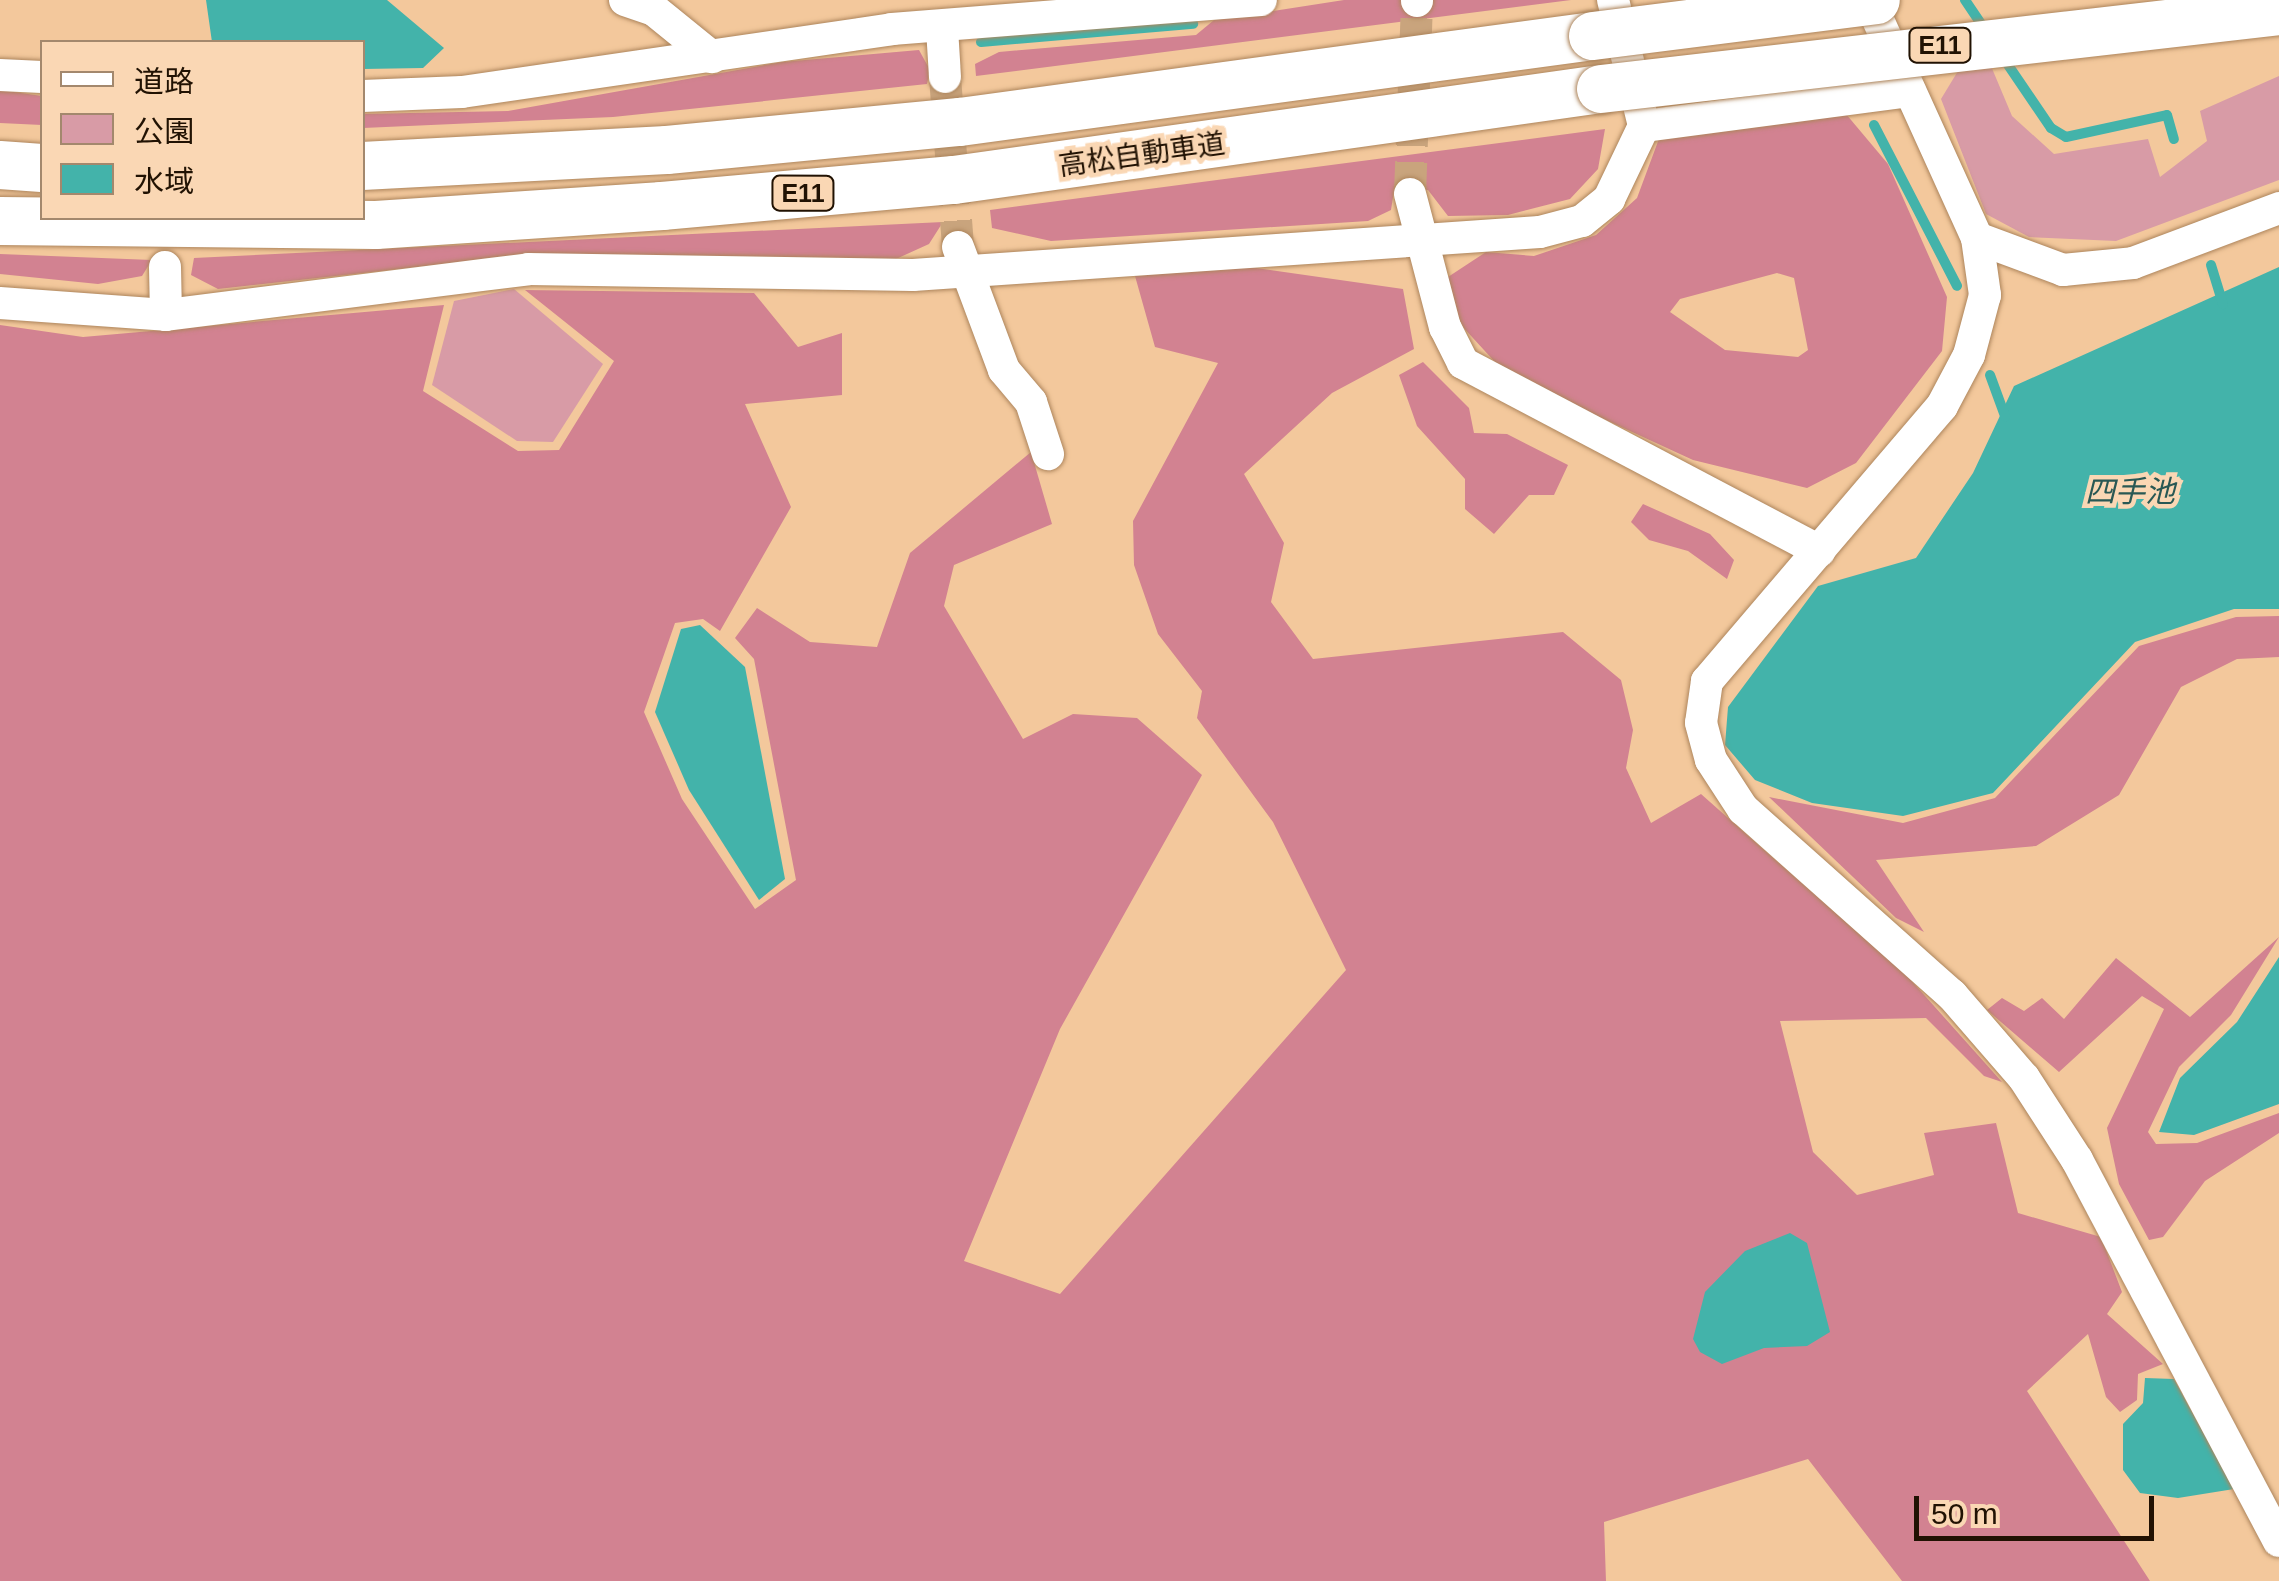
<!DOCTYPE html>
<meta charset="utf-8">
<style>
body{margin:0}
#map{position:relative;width:2279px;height:1581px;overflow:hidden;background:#f3c89c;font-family:Arial,"Noto Sans JP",sans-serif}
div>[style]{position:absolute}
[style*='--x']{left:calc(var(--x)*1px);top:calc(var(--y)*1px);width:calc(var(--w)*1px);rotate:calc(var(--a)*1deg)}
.green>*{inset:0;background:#d89ba6}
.forest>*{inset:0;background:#d28291}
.water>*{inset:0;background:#43b3aa}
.stream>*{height:10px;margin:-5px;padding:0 5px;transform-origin:5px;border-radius:5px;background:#43b3aa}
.minor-tunnel>*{height:32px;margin-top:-16px;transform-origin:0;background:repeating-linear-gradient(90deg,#c9a47d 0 32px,transparent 0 48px)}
.roads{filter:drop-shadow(0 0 2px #ad855c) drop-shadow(0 0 2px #ad855c)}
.minor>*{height:32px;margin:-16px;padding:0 16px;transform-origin:16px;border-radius:16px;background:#fff}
.highway>*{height:48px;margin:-24px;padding:0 24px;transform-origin:24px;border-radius:24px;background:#fff}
.bridges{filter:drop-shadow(0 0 2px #ad855c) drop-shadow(0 0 2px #ad855c)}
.highway-bridge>*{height:48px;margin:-24px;padding:0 24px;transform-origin:24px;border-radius:24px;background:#fff}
span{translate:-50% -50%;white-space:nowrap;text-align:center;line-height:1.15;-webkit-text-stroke:9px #fad7b4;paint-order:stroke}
.shield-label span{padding:2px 8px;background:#fad7b4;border:2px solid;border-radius:8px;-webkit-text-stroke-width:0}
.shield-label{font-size:25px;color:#211203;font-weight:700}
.street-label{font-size:28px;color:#211203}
.water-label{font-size:30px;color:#295854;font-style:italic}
.legend{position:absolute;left:40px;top:40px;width:325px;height:180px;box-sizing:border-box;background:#fad7b4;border:2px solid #a3886d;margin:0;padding:12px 18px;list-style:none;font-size:30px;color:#211203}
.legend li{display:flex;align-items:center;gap:20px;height:50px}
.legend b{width:50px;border:2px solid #a3886d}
.scale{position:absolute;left:1914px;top:1496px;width:240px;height:45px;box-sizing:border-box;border:5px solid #211203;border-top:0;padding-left:12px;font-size:30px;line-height:35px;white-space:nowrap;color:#211203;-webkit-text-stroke:8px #fad7b4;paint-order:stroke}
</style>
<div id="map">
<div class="green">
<div style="clip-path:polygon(1991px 66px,2012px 116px,2054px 154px,2148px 139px,2160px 177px,2207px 141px,2200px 111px,2279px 76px,2279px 180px,2116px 241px,2029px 237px,1986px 214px,1941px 99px,1958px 71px)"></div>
<div style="clip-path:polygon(514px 289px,603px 364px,553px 442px,517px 441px,432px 385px,454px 301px)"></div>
</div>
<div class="forest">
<div style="clip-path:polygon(1344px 0,1571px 0,976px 76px,975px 64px,999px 52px,1196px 35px,1214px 20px)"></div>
<div style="clip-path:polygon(919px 50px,930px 70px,927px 84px,613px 117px,363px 128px,362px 114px,508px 111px,782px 62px)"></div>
<div style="clip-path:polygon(0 90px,42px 96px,42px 125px,0 123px)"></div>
<div style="clip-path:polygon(evenodd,1846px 114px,1888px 164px,1947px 297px,1942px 351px,1856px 463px,1807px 488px,1693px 460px,1506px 374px,1461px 325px,1448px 277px,1486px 252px,1534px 256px,1596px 235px,1637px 198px,1660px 136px,1846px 114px,1777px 273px,1794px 278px,1808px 350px,1798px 357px,1725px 350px,1670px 312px,1680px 299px,1777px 273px)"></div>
<div style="clip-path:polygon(1605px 129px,1598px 169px,1570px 199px,1508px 215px,1448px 216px,1428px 190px,1394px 191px,1391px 210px,1368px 221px,1051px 241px,992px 228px,990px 210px)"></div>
<div style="clip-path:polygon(943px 222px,929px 244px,896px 259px,508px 257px,218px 289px,191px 275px,194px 258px)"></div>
<div style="clip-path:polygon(0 254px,152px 260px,142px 276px,98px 284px,0 274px)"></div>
<div style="clip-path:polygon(1249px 267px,1403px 289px,1414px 349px,1332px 393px,1244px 474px,1284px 543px,1271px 602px,1313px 659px,1563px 632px,1621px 680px,1633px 730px,1626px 768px,1651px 823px,1701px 794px,1909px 978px,2002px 1082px,1984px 1076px,1926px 1018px,1780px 1021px,1813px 1152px,1857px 1195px,1934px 1175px,1924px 1133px,1996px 1123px,2018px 1213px,2101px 1237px,2122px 1292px,2107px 1314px,2163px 1364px,2138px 1374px,2137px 1400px,2120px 1412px,2106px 1397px,2088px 1334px,2027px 1391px,2150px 1581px,1902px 1581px,1808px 1459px,1604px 1522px,1606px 1581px,0 1581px,0 325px,83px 337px,444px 305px,423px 391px,518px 451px,559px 450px,614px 361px,525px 290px,754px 293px,798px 347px,842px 333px,842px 395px,745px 404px,791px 507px,720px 631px,703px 619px,675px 623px,644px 712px,682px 799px,755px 909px,796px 880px,754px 659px,735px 638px,757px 608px,810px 642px,877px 647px,910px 553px,1031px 452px,1052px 524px,954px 565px,944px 606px,1023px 739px,1073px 714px,1137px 718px,1202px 775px,1060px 1029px,964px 1261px,1060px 1294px,1346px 970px,1273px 822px,1197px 718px,1202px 691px,1158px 634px,1134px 565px,1133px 521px,1218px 363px,1155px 347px,1135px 276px)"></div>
<div style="clip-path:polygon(1423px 362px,1469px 408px,1474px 433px,1507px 434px,1568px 465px,1554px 495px,1529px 495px,1494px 534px,1465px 509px,1465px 479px,1417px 426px,1399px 375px)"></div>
<div style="clip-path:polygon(1643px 504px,1710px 534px,1734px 560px,1727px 579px,1688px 551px,1649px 540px,1631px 522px)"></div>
<div style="clip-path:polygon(2279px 616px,2279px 657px,2237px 659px,2181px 687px,2119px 795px,2036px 846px,1876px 860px,1924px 932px,1896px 918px,1769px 797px,1903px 823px,1995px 798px,2139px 646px,2236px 617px)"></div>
<div style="clip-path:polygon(2279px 937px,2231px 1015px,2179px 1067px,2148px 1132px,2156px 1144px,2197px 1143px,2279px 1113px,2279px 1133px,2205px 1181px,2163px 1237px,2149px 1240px,2119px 1184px,2107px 1128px,2164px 1009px,2142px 996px,2059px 1072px,1987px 1010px,2002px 998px,2024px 1011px,2042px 998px,2064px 1019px,2116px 958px,2190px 1017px)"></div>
</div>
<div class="water">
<div style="clip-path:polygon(206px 0,387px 0,444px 48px,423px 68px,363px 69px,362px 42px,212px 42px)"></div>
<div style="clip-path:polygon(2279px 267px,2279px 609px,2234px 609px,2135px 642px,1993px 793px,1903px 816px,1812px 803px,1755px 780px,1725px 745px,1728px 707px,1818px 586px,1916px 558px,1973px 473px,2014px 386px)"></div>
<div style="clip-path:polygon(700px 625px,745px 667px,785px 879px,759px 900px,689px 790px,655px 712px,681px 629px)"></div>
<div style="clip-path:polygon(2279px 957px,2279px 1104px,2194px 1135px,2159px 1132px,2180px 1078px,2237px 1022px)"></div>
<div style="clip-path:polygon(1790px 1233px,1807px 1243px,1830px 1332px,1807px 1346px,1764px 1348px,1722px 1364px,1700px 1352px,1693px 1339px,1705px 1292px,1745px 1251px)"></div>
<div style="clip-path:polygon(2145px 1378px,2174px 1379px,2234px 1489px,2178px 1498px,2140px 1493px,2123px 1470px,2123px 1424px,2143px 1403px)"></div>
</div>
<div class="stream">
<div style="--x:1965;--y:0;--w:36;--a:56"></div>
<div style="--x:981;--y:42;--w:213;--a:-4.9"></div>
<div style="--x:2002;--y:56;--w:87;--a:55.8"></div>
<div style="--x:2051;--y:128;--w:17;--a:31"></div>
<div style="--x:2066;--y:137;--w:103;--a:-12.3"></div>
<div style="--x:2167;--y:115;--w:25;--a:74"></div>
<div style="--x:1874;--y:125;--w:181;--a:62.7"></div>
<div style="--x:2211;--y:265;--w:41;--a:72.9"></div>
<div style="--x:1990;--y:375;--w:44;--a:69.9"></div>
</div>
<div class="minor-tunnel">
<div style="--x:945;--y:77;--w:170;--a:85.6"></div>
<div style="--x:1410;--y:194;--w:193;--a:-87.9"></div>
</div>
<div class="roads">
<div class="minor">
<div style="--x:625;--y:0;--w:31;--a:19"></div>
<div style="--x:654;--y:10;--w:75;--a:39"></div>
<div style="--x:1417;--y:0;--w:1;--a:90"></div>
<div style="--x:1869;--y:0;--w:261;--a:65.6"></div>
<div style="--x:1977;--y:238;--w:58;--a:82"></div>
<div style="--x:1985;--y:295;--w:62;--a:104.9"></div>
<div style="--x:1969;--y:355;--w:58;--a:117.9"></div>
<div style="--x:1942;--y:406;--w:362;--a:130.5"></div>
<div style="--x:1707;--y:681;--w:42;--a:98.1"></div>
<div style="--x:1701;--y:723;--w:38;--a:75"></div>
<div style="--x:1711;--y:760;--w:59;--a:56.9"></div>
<div style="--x:1743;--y:809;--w:280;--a:41.7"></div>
<div style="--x:1952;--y:995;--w:110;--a:49.1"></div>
<div style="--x:2024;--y:1078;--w:98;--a:57.1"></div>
<div style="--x:2077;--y:1160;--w:431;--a:62.1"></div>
<div style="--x:942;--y:28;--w:49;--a:86.5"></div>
<div style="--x:0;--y:75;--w:42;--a:2.7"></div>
<div style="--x:362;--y:96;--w:100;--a:-2.3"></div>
<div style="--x:462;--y:92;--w:435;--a:-8.3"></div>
<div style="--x:892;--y:29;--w:370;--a:-4.5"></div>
<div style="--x:1644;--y:126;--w:268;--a:-7.5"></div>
<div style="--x:1410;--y:194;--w:138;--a:75.3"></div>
<div style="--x:1445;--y:327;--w:40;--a:63.4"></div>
<div style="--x:1463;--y:363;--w:403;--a:27.8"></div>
<div style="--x:1977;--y:238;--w:92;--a:20.4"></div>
<div style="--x:2063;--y:270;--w:70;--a:-5.7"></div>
<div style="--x:2133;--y:263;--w:156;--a:-20.6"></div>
<div style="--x:958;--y:247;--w:131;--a:69.5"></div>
<div style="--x:1004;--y:370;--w:42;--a:49.8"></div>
<div style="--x:1031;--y:402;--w:55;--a:71.9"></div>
<div style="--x:165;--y:267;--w:48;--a:88.8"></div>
<div style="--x:0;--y:303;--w:166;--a:4.1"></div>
<div style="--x:166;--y:315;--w:365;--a:-7.2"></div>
<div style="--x:528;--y:269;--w:385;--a:0.9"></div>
<div style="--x:913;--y:275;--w:628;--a:-3.92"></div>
<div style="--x:1540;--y:232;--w:43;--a:-14.7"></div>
<div style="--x:1582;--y:221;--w:35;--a:-39"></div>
<div style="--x:1609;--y:199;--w:81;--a:-64.4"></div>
<div style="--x:1644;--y:126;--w:130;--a:-103.8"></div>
</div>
<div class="highway">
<div style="--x:0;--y:165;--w:42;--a:4.1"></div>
<div style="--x:362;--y:166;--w:305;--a:-3"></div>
<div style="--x:667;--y:150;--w:294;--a:-5.5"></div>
<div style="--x:960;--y:122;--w:639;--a:-7.74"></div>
<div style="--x:0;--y:221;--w:376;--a:0.6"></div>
<div style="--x:376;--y:225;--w:287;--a:-3.8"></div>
<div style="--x:662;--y:206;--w:293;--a:-5.1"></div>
<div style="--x:954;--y:180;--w:653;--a:-8.01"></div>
</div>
</div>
<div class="bridges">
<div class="highway-bridge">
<div style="--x:1593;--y:36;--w:285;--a:-7.2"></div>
<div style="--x:1601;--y:89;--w:682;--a:-6.56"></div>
</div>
</div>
<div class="shield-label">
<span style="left:1940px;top:45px">E11</span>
<span style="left:803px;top:193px">E11</span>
</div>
<div class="street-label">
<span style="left:1142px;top:155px;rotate:-8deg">高松自動車道</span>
</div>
<div class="water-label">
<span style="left:2130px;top:492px">四手池</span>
</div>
<ul class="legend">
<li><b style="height:12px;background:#fff"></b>道路</li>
<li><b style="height:28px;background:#d89ba6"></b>公園</li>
<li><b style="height:28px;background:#43b3aa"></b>水域</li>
</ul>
<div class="scale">50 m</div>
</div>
